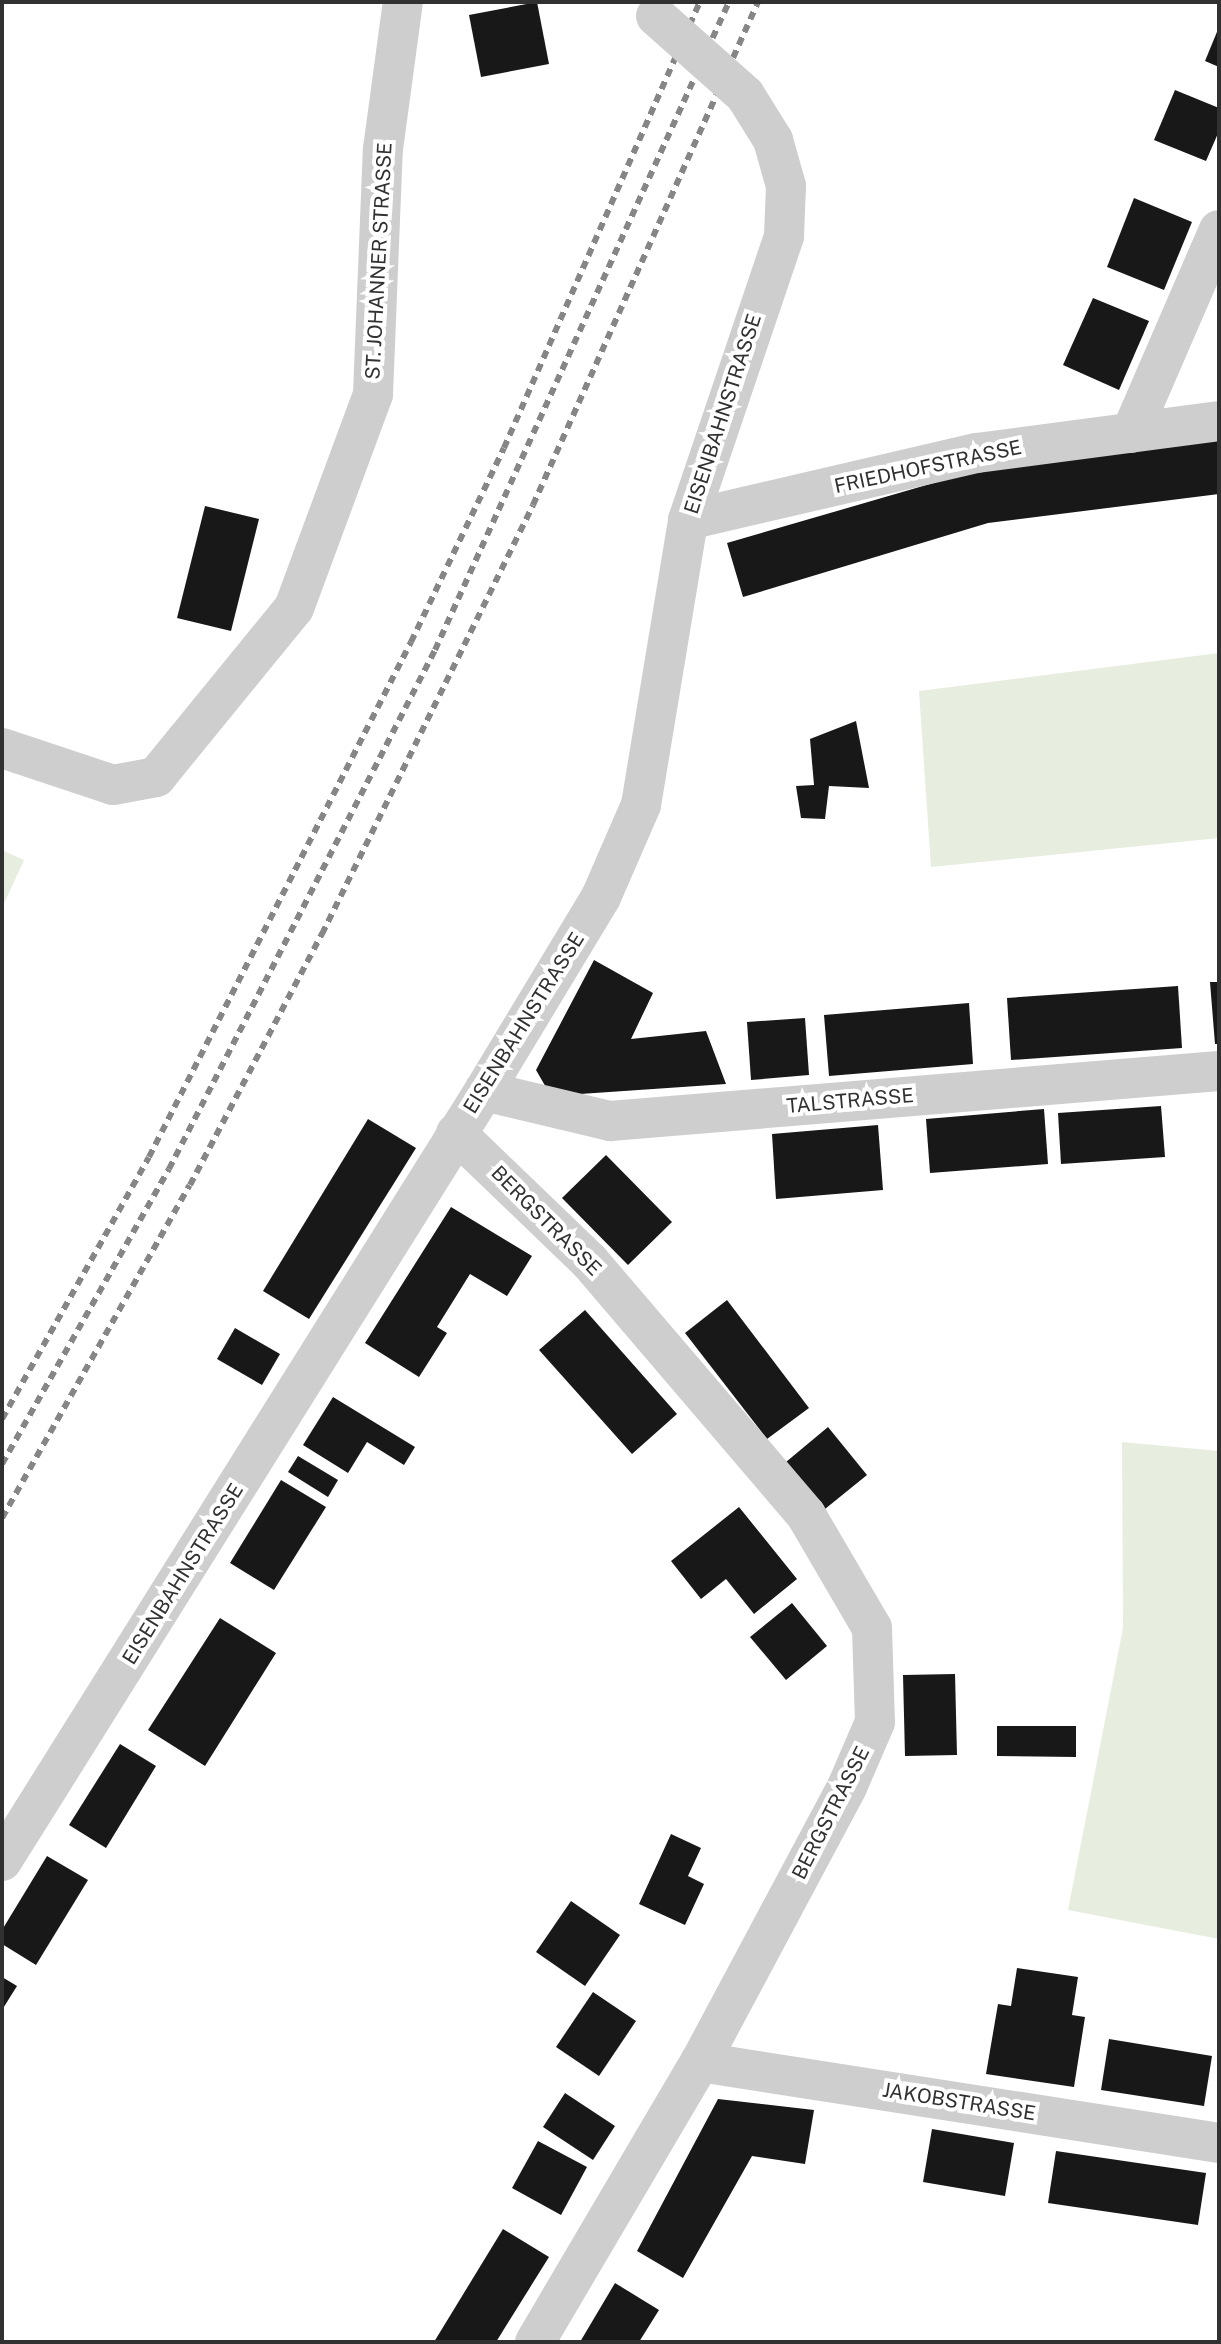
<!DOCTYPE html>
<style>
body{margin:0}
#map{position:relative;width:1221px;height:2344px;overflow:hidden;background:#fff;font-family:"Public Sans",sans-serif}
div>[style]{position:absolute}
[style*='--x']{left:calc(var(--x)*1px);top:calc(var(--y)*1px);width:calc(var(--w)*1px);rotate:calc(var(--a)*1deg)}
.green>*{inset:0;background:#e7eedf}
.building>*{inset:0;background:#181818}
.street>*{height:40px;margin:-20px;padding:0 20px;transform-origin:20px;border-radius:20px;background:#cecece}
.rail>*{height:6px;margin-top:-3px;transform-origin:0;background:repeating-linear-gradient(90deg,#868686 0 8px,transparent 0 14px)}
.street-bridge>*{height:40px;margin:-20px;padding:0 20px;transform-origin:20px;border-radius:20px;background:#cecece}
span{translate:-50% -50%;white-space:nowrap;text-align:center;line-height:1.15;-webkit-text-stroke:8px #fff;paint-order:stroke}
.street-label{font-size:20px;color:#313131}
.frame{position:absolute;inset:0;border:4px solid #313131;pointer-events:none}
</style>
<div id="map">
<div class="green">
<div style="clip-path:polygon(1219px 653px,1219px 838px,931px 867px,919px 691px)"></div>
<div style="clip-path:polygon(2px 850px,24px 860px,2px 908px)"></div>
<div style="clip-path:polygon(1122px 1442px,1219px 1451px,1219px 1939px,1068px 1910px,1123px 1628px)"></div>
</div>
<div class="building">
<div style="clip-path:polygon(537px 2px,549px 64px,481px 77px,469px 15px)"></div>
<div style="clip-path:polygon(1219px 27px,1219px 67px,1205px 61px)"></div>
<div style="clip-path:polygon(1175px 90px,1219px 108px,1219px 131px,1206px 161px,1154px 140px)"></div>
<div style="clip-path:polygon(1134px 198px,1192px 222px,1164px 290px,1107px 267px)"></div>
<div style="clip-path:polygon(1093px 298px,1149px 321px,1119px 390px,1063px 365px)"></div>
<div style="clip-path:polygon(1219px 439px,1219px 494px,988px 523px,743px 597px,727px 543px,978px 470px)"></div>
<div style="clip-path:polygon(205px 506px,259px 519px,231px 631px,177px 618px)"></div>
<div style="clip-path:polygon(856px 721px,869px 788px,829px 786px,825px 819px,801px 818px,796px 786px,814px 785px,810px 739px)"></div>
<div style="clip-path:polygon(594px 960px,653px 993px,631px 1039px,706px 1031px,726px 1084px,551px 1096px,536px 1070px)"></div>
<div style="clip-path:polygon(1210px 982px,1219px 982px,1219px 1044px,1215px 1044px)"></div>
<div style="clip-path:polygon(1178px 986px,1182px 1048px,1011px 1060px,1007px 998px)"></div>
<div style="clip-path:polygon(969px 1003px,973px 1064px,829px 1076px,824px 1015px)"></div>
<div style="clip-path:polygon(805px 1018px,809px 1075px,751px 1080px,747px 1022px)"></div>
<div style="clip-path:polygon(1161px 1106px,1165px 1157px,1061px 1164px,1058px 1113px)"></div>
<div style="clip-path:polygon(1044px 1109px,1048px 1164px,930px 1173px,926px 1119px)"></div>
<div style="clip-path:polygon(368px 1119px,416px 1148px,309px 1319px,263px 1291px)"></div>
<div style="clip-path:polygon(878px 1125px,883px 1190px,776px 1199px,772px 1134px)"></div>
<div style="clip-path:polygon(606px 1155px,672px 1222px,628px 1265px,562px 1198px)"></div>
<div style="clip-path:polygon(451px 1207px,532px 1256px,507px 1296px,470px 1274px,437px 1327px,447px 1333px,419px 1377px,365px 1343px)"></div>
<div style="clip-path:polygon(727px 1300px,809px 1408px,767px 1439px,685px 1333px)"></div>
<div style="clip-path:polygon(585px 1310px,677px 1414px,632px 1454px,539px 1350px)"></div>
<div style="clip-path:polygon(235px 1328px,280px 1354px,262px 1385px,217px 1359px)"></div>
<div style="clip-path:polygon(333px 1397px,415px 1447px,404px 1465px,367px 1442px,348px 1473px,303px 1445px)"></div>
<div style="clip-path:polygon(828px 1427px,867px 1475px,825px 1509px,786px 1462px)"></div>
<div style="clip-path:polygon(298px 1456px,338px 1480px,328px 1497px,288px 1472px)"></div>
<div style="clip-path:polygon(281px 1480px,326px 1507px,274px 1590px,230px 1563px)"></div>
<div style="clip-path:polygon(739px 1507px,797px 1579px,754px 1614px,726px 1579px,701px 1599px,671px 1561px)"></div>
<div style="clip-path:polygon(792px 1603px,827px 1646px,786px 1680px,750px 1637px)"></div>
<div style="clip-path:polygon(220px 1618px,276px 1653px,205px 1766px,148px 1730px)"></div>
<div style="clip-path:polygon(955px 1674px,957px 1755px,905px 1756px,903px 1675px)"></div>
<div style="clip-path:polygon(997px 1726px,1076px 1726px,1076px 1757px,997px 1756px)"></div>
<div style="clip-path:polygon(120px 1744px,156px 1766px,106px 1848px,69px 1825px)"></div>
<div style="clip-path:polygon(671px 1834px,701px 1848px,688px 1876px,704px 1884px,685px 1925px,639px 1904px)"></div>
<div style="clip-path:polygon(47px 1856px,88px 1880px,36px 1965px,2px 1944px,2px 1930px)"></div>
<div style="clip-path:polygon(571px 1901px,620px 1935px,585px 1986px,536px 1952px)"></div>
<div style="clip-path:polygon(1017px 1968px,1078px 1977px,1072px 2015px,1085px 2017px,1074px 2087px,986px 2074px,998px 2004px,1011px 2006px)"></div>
<div style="clip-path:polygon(2px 1977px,17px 1986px,2px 2010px)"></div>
<div style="clip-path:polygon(593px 1992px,636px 2021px,599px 2076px,556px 2047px)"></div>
<div style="clip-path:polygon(1109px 2039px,1212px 2056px,1204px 2106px,1101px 2090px)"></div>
<div style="clip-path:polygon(565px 2093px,615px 2126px,593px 2160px,543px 2127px)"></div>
<div style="clip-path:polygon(718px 2099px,814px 2110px,805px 2164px,752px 2156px,683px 2278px,637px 2251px)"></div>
<div style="clip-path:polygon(932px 2129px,1014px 2143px,1005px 2196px,923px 2182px)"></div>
<div style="clip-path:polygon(538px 2141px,587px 2167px,561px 2215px,512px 2188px)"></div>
<div style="clip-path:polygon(1056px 2151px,1206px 2173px,1198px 2225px,1048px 2203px)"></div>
<div style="clip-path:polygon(503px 2229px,549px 2257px,496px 2342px,434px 2342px)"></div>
<div style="clip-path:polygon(615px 2283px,659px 2310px,639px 2342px,580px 2342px)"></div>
</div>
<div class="street">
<div style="--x:1131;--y:433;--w:221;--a:-66.6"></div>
<div style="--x:688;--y:520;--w:297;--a:-13.1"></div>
<div style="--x:977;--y:453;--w:244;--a:-7.5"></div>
<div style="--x:2;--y:748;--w:117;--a:18.4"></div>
<div style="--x:113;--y:785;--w:44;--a:-10.5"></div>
<div style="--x:156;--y:777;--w:218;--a:-50.8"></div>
<div style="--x:294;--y:608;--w:228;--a:-69.7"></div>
<div style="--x:373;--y:394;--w:245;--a:-87.7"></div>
<div style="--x:383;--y:149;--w:148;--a:-82.3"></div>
<div style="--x:484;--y:1091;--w:130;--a:13.4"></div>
<div style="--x:610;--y:1121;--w:611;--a:-4.69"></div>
<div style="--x:456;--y:1133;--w:186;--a:43.9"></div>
<div style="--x:590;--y:1262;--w:333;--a:49.5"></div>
<div style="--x:806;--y:1515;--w:131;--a:59.7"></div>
<div style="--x:872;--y:1628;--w:94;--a:88.2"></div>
<div style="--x:875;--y:1722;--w:71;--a:113.3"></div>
<div style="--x:847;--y:1787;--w:312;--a:118.1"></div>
<div style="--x:700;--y:2062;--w:325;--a:120.5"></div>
<div style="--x:2;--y:1861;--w:908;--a:-57.95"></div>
<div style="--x:484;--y:1091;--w:227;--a:-58.9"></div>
<div style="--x:601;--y:897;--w:100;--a:-66.5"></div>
<div style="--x:641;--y:805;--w:289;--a:-80.6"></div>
<div style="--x:688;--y:520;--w:300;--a:-71.3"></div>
<div style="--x:784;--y:236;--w:50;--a:-87.7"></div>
<div style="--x:786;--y:186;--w:48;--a:-105.8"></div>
<div style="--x:773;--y:140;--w:53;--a:-121.9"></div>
<div style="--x:700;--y:2062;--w:525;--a:8.87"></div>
</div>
<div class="rail">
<div style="--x:2;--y:1419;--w:300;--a:-60.7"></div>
<div style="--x:149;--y:1157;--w:578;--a:-63.04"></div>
<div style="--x:411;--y:642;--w:215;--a:-64.4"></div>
<div style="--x:504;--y:448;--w:487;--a:-66.3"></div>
<div style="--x:2;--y:1464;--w:339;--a:-60.5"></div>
<div style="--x:169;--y:1169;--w:583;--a:-62.86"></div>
<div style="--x:435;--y:650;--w:712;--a:-65.6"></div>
<div style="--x:2;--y:1518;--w:382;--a:-60.6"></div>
<div style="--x:190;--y:1185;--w:284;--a:-62.3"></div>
<div style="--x:322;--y:934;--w:478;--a:-63.8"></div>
<div style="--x:533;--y:505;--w:551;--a:-65.9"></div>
</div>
<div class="street-bridge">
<div style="--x:656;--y:16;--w:119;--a:41.6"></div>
</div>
<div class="street-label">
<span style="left:379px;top:261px;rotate:-87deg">ST. JOHANNER STRASSE</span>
<span style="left:723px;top:414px;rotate:-72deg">EISENBAHNSTRASSE</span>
<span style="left:928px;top:467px;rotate:-12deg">FRIEDHOFSTRASSE</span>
<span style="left:524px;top:1023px;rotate:-58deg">EISENBAHNSTRASSE</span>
<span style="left:850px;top:1101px;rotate:-5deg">TALSTRASSE</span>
<span style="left:546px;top:1221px;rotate:45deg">BERGSTRASSE</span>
<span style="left:183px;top:1574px;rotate:-58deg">EISENBAHNSTRASSE</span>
<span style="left:831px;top:1813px;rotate:-63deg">BERGSTRASSE</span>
<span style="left:959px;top:2102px;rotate:9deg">JAKOBSTRASSE</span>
</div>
<div class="frame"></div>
</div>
